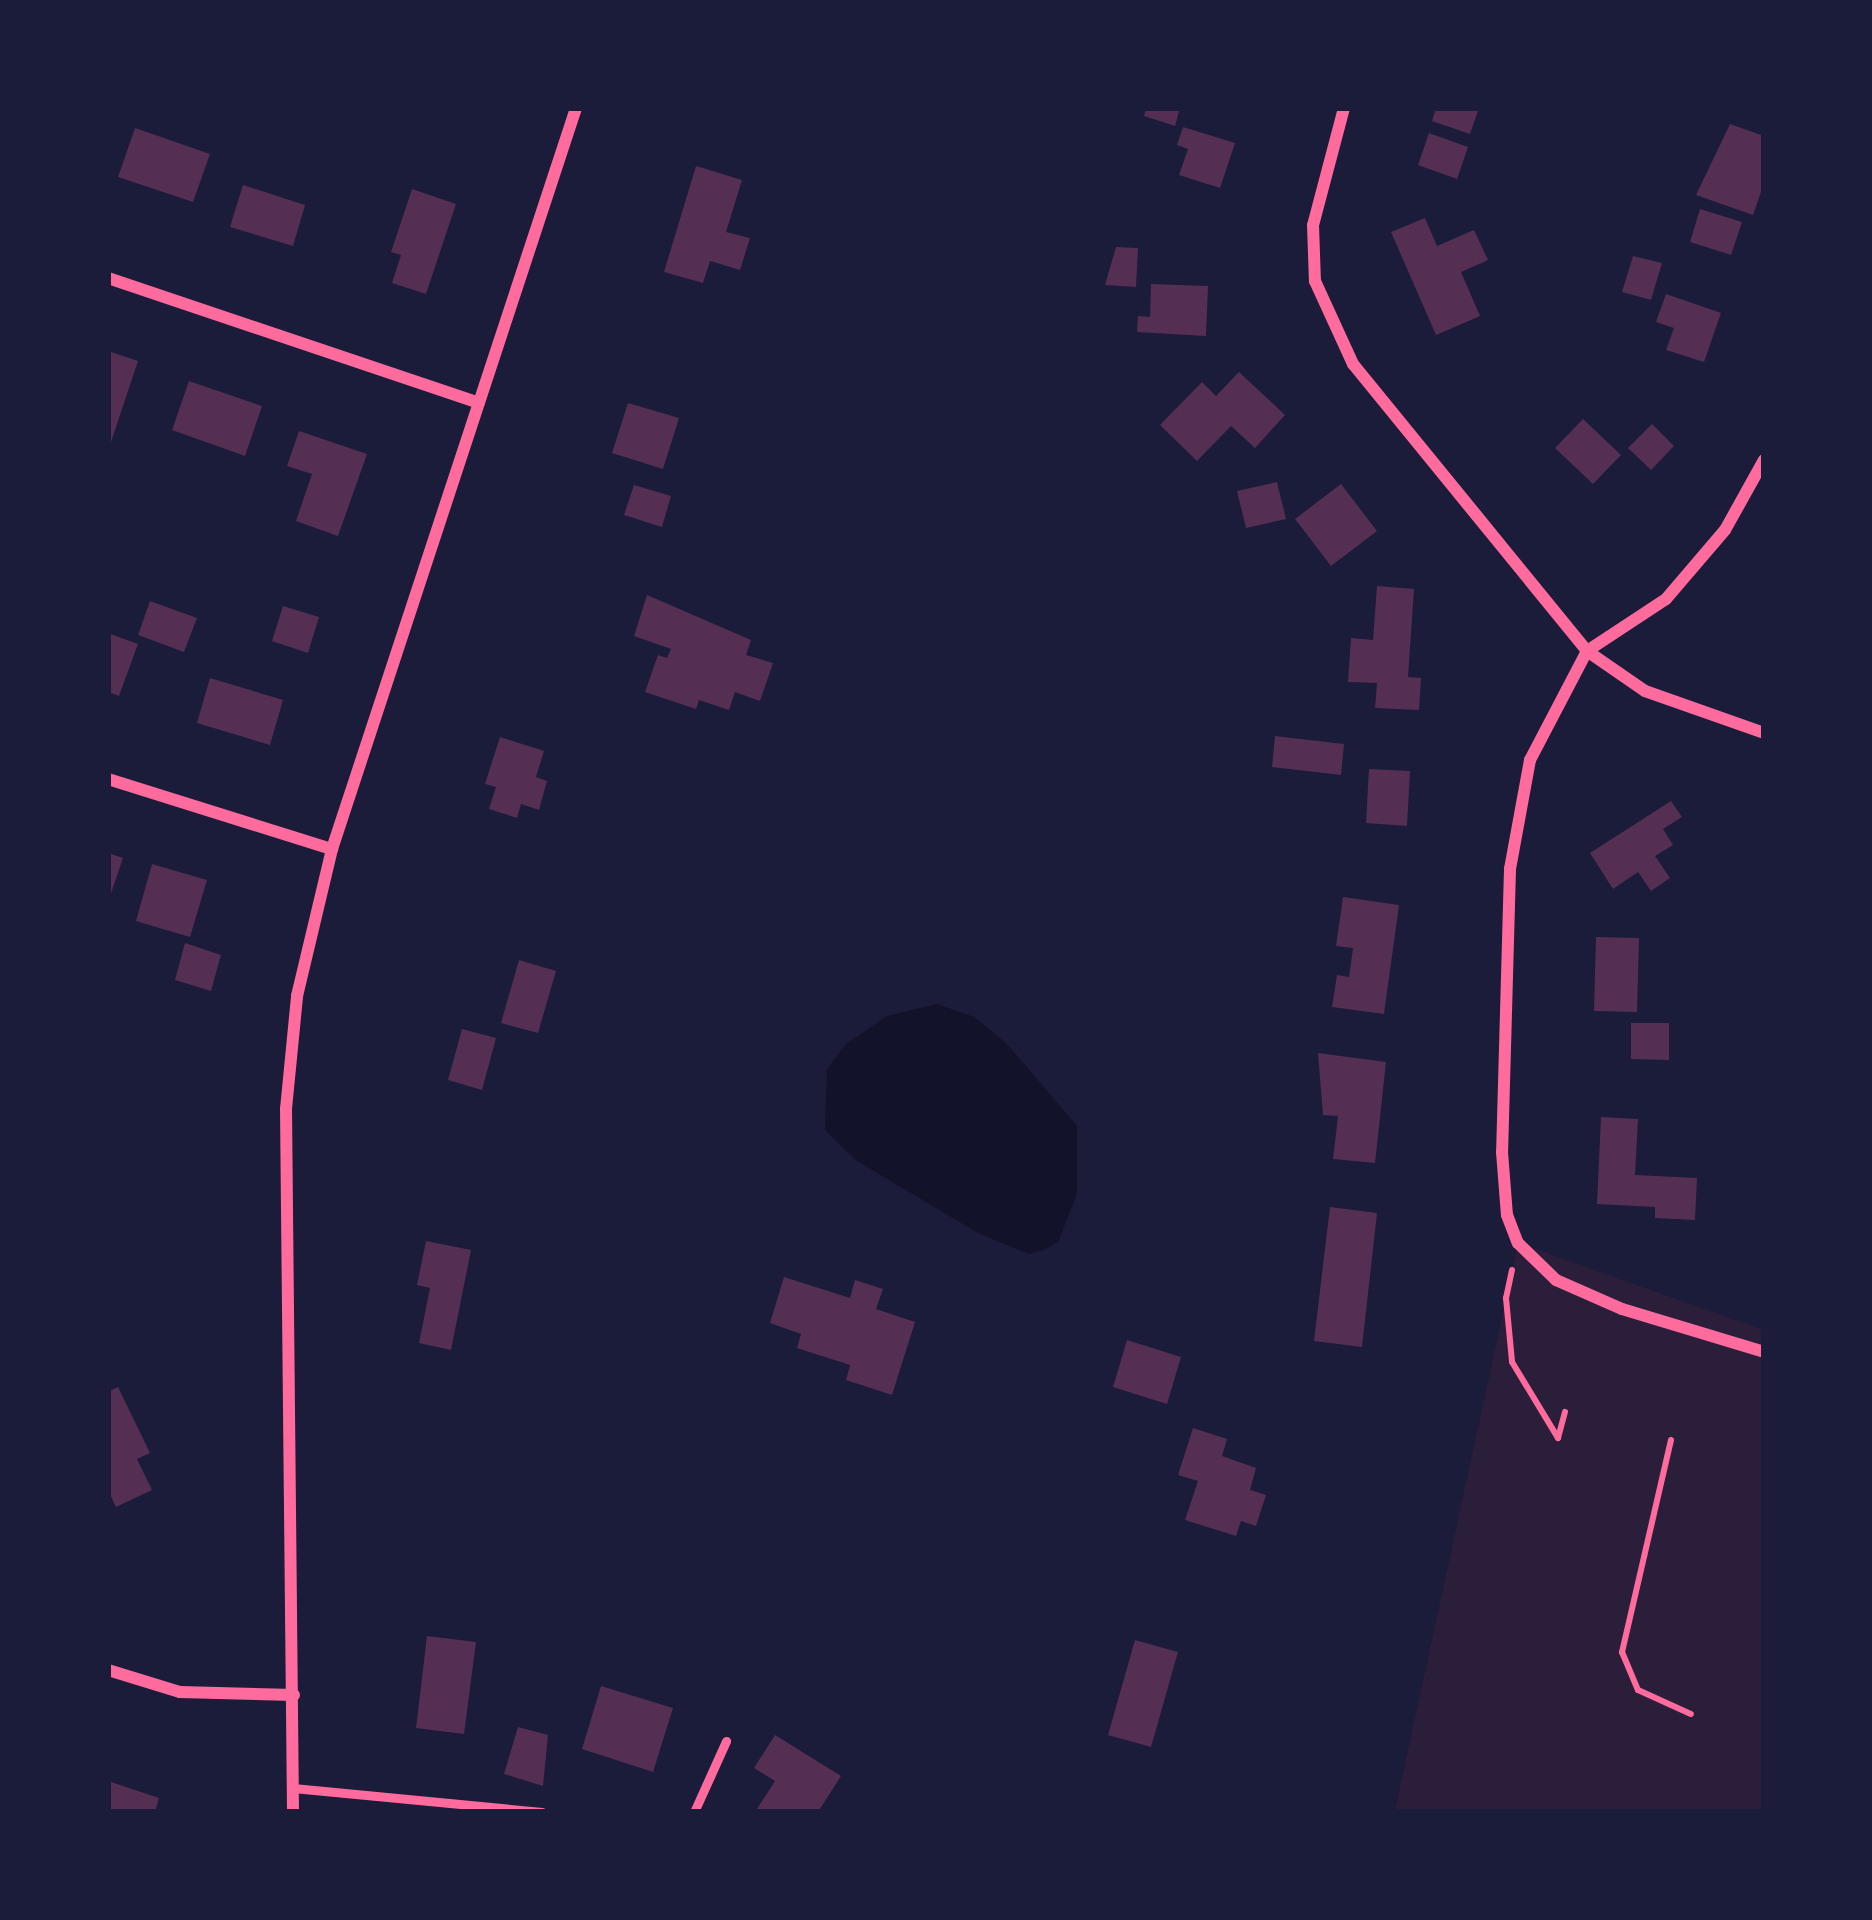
<!DOCTYPE html>
<style>
body{margin:0}
#map{position:relative;width:1872px;height:1920px;overflow:hidden;background:#1b1b3a;font-family:"Asap Condensed",sans-serif}
div>[style]{position:absolute}
[style*='--x']{left:calc(var(--x)*1px);top:calc(var(--y)*1px);width:calc(var(--w)*1px);rotate:calc(var(--a)*1deg)}
.green>*{inset:0;background:#2a1e3b}
.water>*{inset:0;background:#12122b}
.building>*{inset:0;background:#542f53}
.path>*{height:6px;margin:-3px;padding:0 3px;transform-origin:3px;border-radius:3px;background:#ff6b9d}
.service>*{height:9px;margin:-4.5px;padding:0 4.5px;transform-origin:4.5px;border-radius:4.5px;background:#ff6b9d}
.minor>*{height:12px;margin:-6px;padding:0 6px;transform-origin:6px;border-radius:6px;background:#ff6b9d}
span{translate:-50% -50%;white-space:nowrap;text-align:center;line-height:1.15;-webkit-text-stroke:9px #1b1b3a;paint-order:stroke}
.frame{position:absolute;inset:0;border:111px solid #1b1b3a;pointer-events:none}
</style>
<div id="map">
<div class="green">
<div style="clip-path:polygon(1518px 1243px,1764px 1330px,1764px 1812px,1395px 1810px)"></div>
</div>
<div class="water">
<div style="clip-path:polygon(937px 1004px,974px 1017px,1007px 1044px,1077px 1126px,1077px 1194px,1058px 1242px,1044px 1250px,1029px 1254px,978px 1233px,857px 1161px,825px 1130px,827px 1069px,846px 1044px,887px 1016px)"></div>
</div>
<div class="building">
<div style="clip-path:polygon(1146px 108px,1180px 108px,1175px 126px,1144px 116px)"></div>
<div style="clip-path:polygon(1436px 108px,1479px 108px,1470px 134px,1432px 121px)"></div>
<div style="clip-path:polygon(1730px 124px,1764px 136px,1764px 183px,1753px 215px,1696px 195px)"></div>
<div style="clip-path:polygon(1183px 127px,1235px 143px,1220px 188px,1179px 175px,1188px 149px,1177px 145px)"></div>
<div style="clip-path:polygon(135px 128px,210px 154px,193px 202px,118px 177px)"></div>
<div style="clip-path:polygon(1429px 133px,1468px 147px,1457px 179px,1418px 165px)"></div>
<div style="clip-path:polygon(696px 166px,742px 180px,726px 232px,750px 238px,740px 270px,710px 261px,703px 283px,664px 272px)"></div>
<div style="clip-path:polygon(243px 185px,305px 205px,293px 246px,230px 227px)"></div>
<div style="clip-path:polygon(412px 189px,456px 204px,426px 294px,392px 283px,401px 255px,391px 252px)"></div>
<div style="clip-path:polygon(1700px 209px,1742px 222px,1731px 255px,1690px 242px)"></div>
<div style="clip-path:polygon(1425px 218px,1437px 246px,1474px 230px,1488px 260px,1461px 272px,1480px 316px,1436px 335px,1391px 232px)"></div>
<div style="clip-path:polygon(1116px 247px,1138px 248px,1136px 287px,1105px 285px)"></div>
<div style="clip-path:polygon(1633px 256px,1662px 263px,1651px 300px,1622px 292px)"></div>
<div style="clip-path:polygon(1151px 284px,1208px 286px,1206px 336px,1137px 332px,1138px 316px,1150px 317px)"></div>
<div style="clip-path:polygon(1666px 294px,1721px 313px,1704px 362px,1666px 350px,1674px 328px,1656px 322px)"></div>
<div style="clip-path:polygon(108px 351px,138px 361px,109px 448px,108px 448px)"></div>
<div style="clip-path:polygon(1239px 372px,1285px 415px,1255px 448px,1231px 426px,1197px 461px,1160px 425px,1202px 382px,1216px 396px)"></div>
<div style="clip-path:polygon(189px 381px,262px 406px,245px 456px,172px 430px)"></div>
<div style="clip-path:polygon(628px 403px,679px 418px,663px 469px,612px 453px)"></div>
<div style="clip-path:polygon(1583px 419px,1621px 455px,1593px 484px,1555px 448px)"></div>
<div style="clip-path:polygon(1652px 424px,1674px 446px,1651px 470px,1628px 448px)"></div>
<div style="clip-path:polygon(299px 431px,367px 454px,338px 536px,296px 521px,312px 474px,287px 466px)"></div>
<div style="clip-path:polygon(1277px 482px,1286px 519px,1246px 528px,1237px 491px)"></div>
<div style="clip-path:polygon(1341px 484px,1377px 531px,1331px 566px,1295px 519px)"></div>
<div style="clip-path:polygon(634px 485px,671px 496px,662px 527px,624px 515px)"></div>
<div style="clip-path:polygon(1377px 586px,1414px 589px,1408px 677px,1421px 678px,1419px 710px,1375px 708px,1377px 683px,1348px 682px,1351px 638px,1373px 640px)"></div>
<div style="clip-path:polygon(647px 595px,751px 640px,746px 655px,773px 663px,760px 701px,735px 692px,729px 710px,699px 700px,696px 709px,645px 692px,658px 655px,667px 658px,671px 649px,634px 636px)"></div>
<div style="clip-path:polygon(150px 601px,197px 618px,184px 652px,138px 635px)"></div>
<div style="clip-path:polygon(283px 606px,319px 617px,308px 653px,272px 641px)"></div>
<div style="clip-path:polygon(108px 633px,138px 644px,119px 696px,108px 692px)"></div>
<div style="clip-path:polygon(210px 678px,283px 700px,270px 745px,197px 723px)"></div>
<div style="clip-path:polygon(1275px 736px,1344px 744px,1341px 775px,1272px 767px)"></div>
<div style="clip-path:polygon(500px 737px,544px 751px,536px 777px,547px 781px,539px 810px,521px 804px,517px 818px,489px 809px,496px 787px,485px 784px)"></div>
<div style="clip-path:polygon(1369px 769px,1410px 771px,1407px 826px,1366px 823px)"></div>
<div style="clip-path:polygon(1671px 801px,1682px 817px,1663px 829px,1673px 845px,1655px 856px,1670px 878px,1651px 891px,1638px 872px,1613px 889px,1590px 853px)"></div>
<div style="clip-path:polygon(108px 853px,123px 858px,109px 899px,108px 899px)"></div>
<div style="clip-path:polygon(152px 864px,207px 880px,190px 937px,136px 921px)"></div>
<div style="clip-path:polygon(1343px 897px,1399px 905px,1384px 1014px,1332px 1007px,1337px 975px,1349px 977px,1353px 948px,1336px 946px)"></div>
<div style="clip-path:polygon(1596px 937px,1639px 938px,1637px 1012px,1594px 1011px)"></div>
<div style="clip-path:polygon(185px 943px,221px 955px,211px 991px,175px 980px)"></div>
<div style="clip-path:polygon(519px 960px,556px 971px,538px 1033px,501px 1023px)"></div>
<div style="clip-path:polygon(1631px 1023px,1669px 1023px,1669px 1060px,1631px 1059px)"></div>
<div style="clip-path:polygon(462px 1029px,496px 1038px,482px 1090px,448px 1080px)"></div>
<div style="clip-path:polygon(1318px 1053px,1386px 1062px,1375px 1163px,1333px 1159px,1338px 1116px,1323px 1115px)"></div>
<div style="clip-path:polygon(1601px 1117px,1638px 1119px,1635px 1175px,1697px 1178px,1695px 1220px,1655px 1218px,1655px 1207px,1597px 1204px)"></div>
<div style="clip-path:polygon(1330px 1207px,1377px 1213px,1362px 1347px,1314px 1341px)"></div>
<div style="clip-path:polygon(426px 1241px,471px 1250px,451px 1350px,419px 1343px,430px 1288px,417px 1285px)"></div>
<div style="clip-path:polygon(784px 1277px,850px 1298px,855px 1280px,883px 1289px,876px 1309px,915px 1322px,892px 1395px,846px 1380px,850px 1365px,797px 1348px,801px 1334px,770px 1323px)"></div>
<div style="clip-path:polygon(1127px 1340px,1181px 1357px,1167px 1404px,1113px 1387px)"></div>
<div style="clip-path:polygon(118px 1387px,150px 1453px,137px 1459px,152px 1490px,116px 1507px,108px 1490px,108px 1392px)"></div>
<div style="clip-path:polygon(1193px 1428px,1227px 1439px,1222px 1456px,1256px 1468px,1250px 1490px,1266px 1495px,1256px 1526px,1241px 1521px,1236px 1536px,1185px 1520px,1198px 1481px,1178px 1475px)"></div>
<div style="clip-path:polygon(427px 1636px,476px 1642px,464px 1734px,416px 1728px)"></div>
<div style="clip-path:polygon(1135px 1640px,1178px 1652px,1151px 1747px,1108px 1735px)"></div>
<div style="clip-path:polygon(601px 1686px,673px 1708px,653px 1772px,582px 1749px)"></div>
<div style="clip-path:polygon(518px 1727px,548px 1735px,543px 1786px,504px 1774px)"></div>
<div style="clip-path:polygon(775px 1735px,841px 1776px,818px 1812px,755px 1812px,775px 1781px,754px 1768px)"></div>
<div style="clip-path:polygon(108px 1781px,159px 1798px,155px 1812px,108px 1812px)"></div>
</div>
<div class="path">
<div style="--x:1512;--y:1270;--w:29;--a:102"></div>
<div style="--x:1506;--y:1298;--w:64;--a:84.6"></div>
<div style="--x:1512;--y:1362;--w:89;--a:58.8"></div>
<div style="--x:1558;--y:1438;--w:27;--a:-75"></div>
<div style="--x:1671;--y:1440;--w:218;--a:103"></div>
<div style="--x:1622;--y:1652;--w:41;--a:67.2"></div>
<div style="--x:1638;--y:1690;--w:58;--a:24.4"></div>
</div>
<div class="service">
<div style="--x:293;--y:1788;--w:250;--a:5.5"></div>
<div style="--x:694;--y:1812;--w:78;--a:-65.7"></div>
</div>
<div class="minor">
<div style="--x:1344;--y:108;--w:121;--a:104.8"></div>
<div style="--x:1313;--y:225;--w:56;--a:88"></div>
<div style="--x:1315;--y:281;--w:91;--a:65.4"></div>
<div style="--x:1353;--y:364;--w:370;--a:50.8"></div>
<div style="--x:1587;--y:651;--w:70;--a:34.6"></div>
<div style="--x:1645;--y:691;--w:126;--a:19.4"></div>
<div style="--x:108;--y:278;--w:391;--a:18.6"></div>
<div style="--x:1764;--y:460;--w:80;--a:119.1"></div>
<div style="--x:1725;--y:530;--w:91;--a:130.5"></div>
<div style="--x:1666;--y:599;--w:95;--a:146.6"></div>
<div style="--x:1587;--y:651;--w:123;--a:117.6"></div>
<div style="--x:1530;--y:760;--w:111;--a:100.4"></div>
<div style="--x:1510;--y:869;--w:283;--a:91.6"></div>
<div style="--x:1502;--y:1152;--w:63;--a:85.5"></div>
<div style="--x:1507;--y:1215;--w:30;--a:69"></div>
<div style="--x:1518;--y:1243;--w:53;--a:44.2"></div>
<div style="--x:1556;--y:1280;--w:72;--a:23.7"></div>
<div style="--x:1622;--y:1309;--w:148;--a:16.8"></div>
<div style="--x:108;--y:779;--w:235;--a:17.4"></div>
<div style="--x:108;--y:1670;--w:75;--a:17"></div>
<div style="--x:180;--y:1692;--w:114;--a:1.5"></div>
<div style="--x:293;--y:1812;--w:703;--a:-90.57"></div>
<div style="--x:286;--y:1109;--w:114;--a:-84.4"></div>
<div style="--x:297;--y:996;--w:151;--a:-76.6"></div>
<div style="--x:332;--y:849;--w:780;--a:-71.77"></div>
</div>
<div class="frame"></div>
</div>
